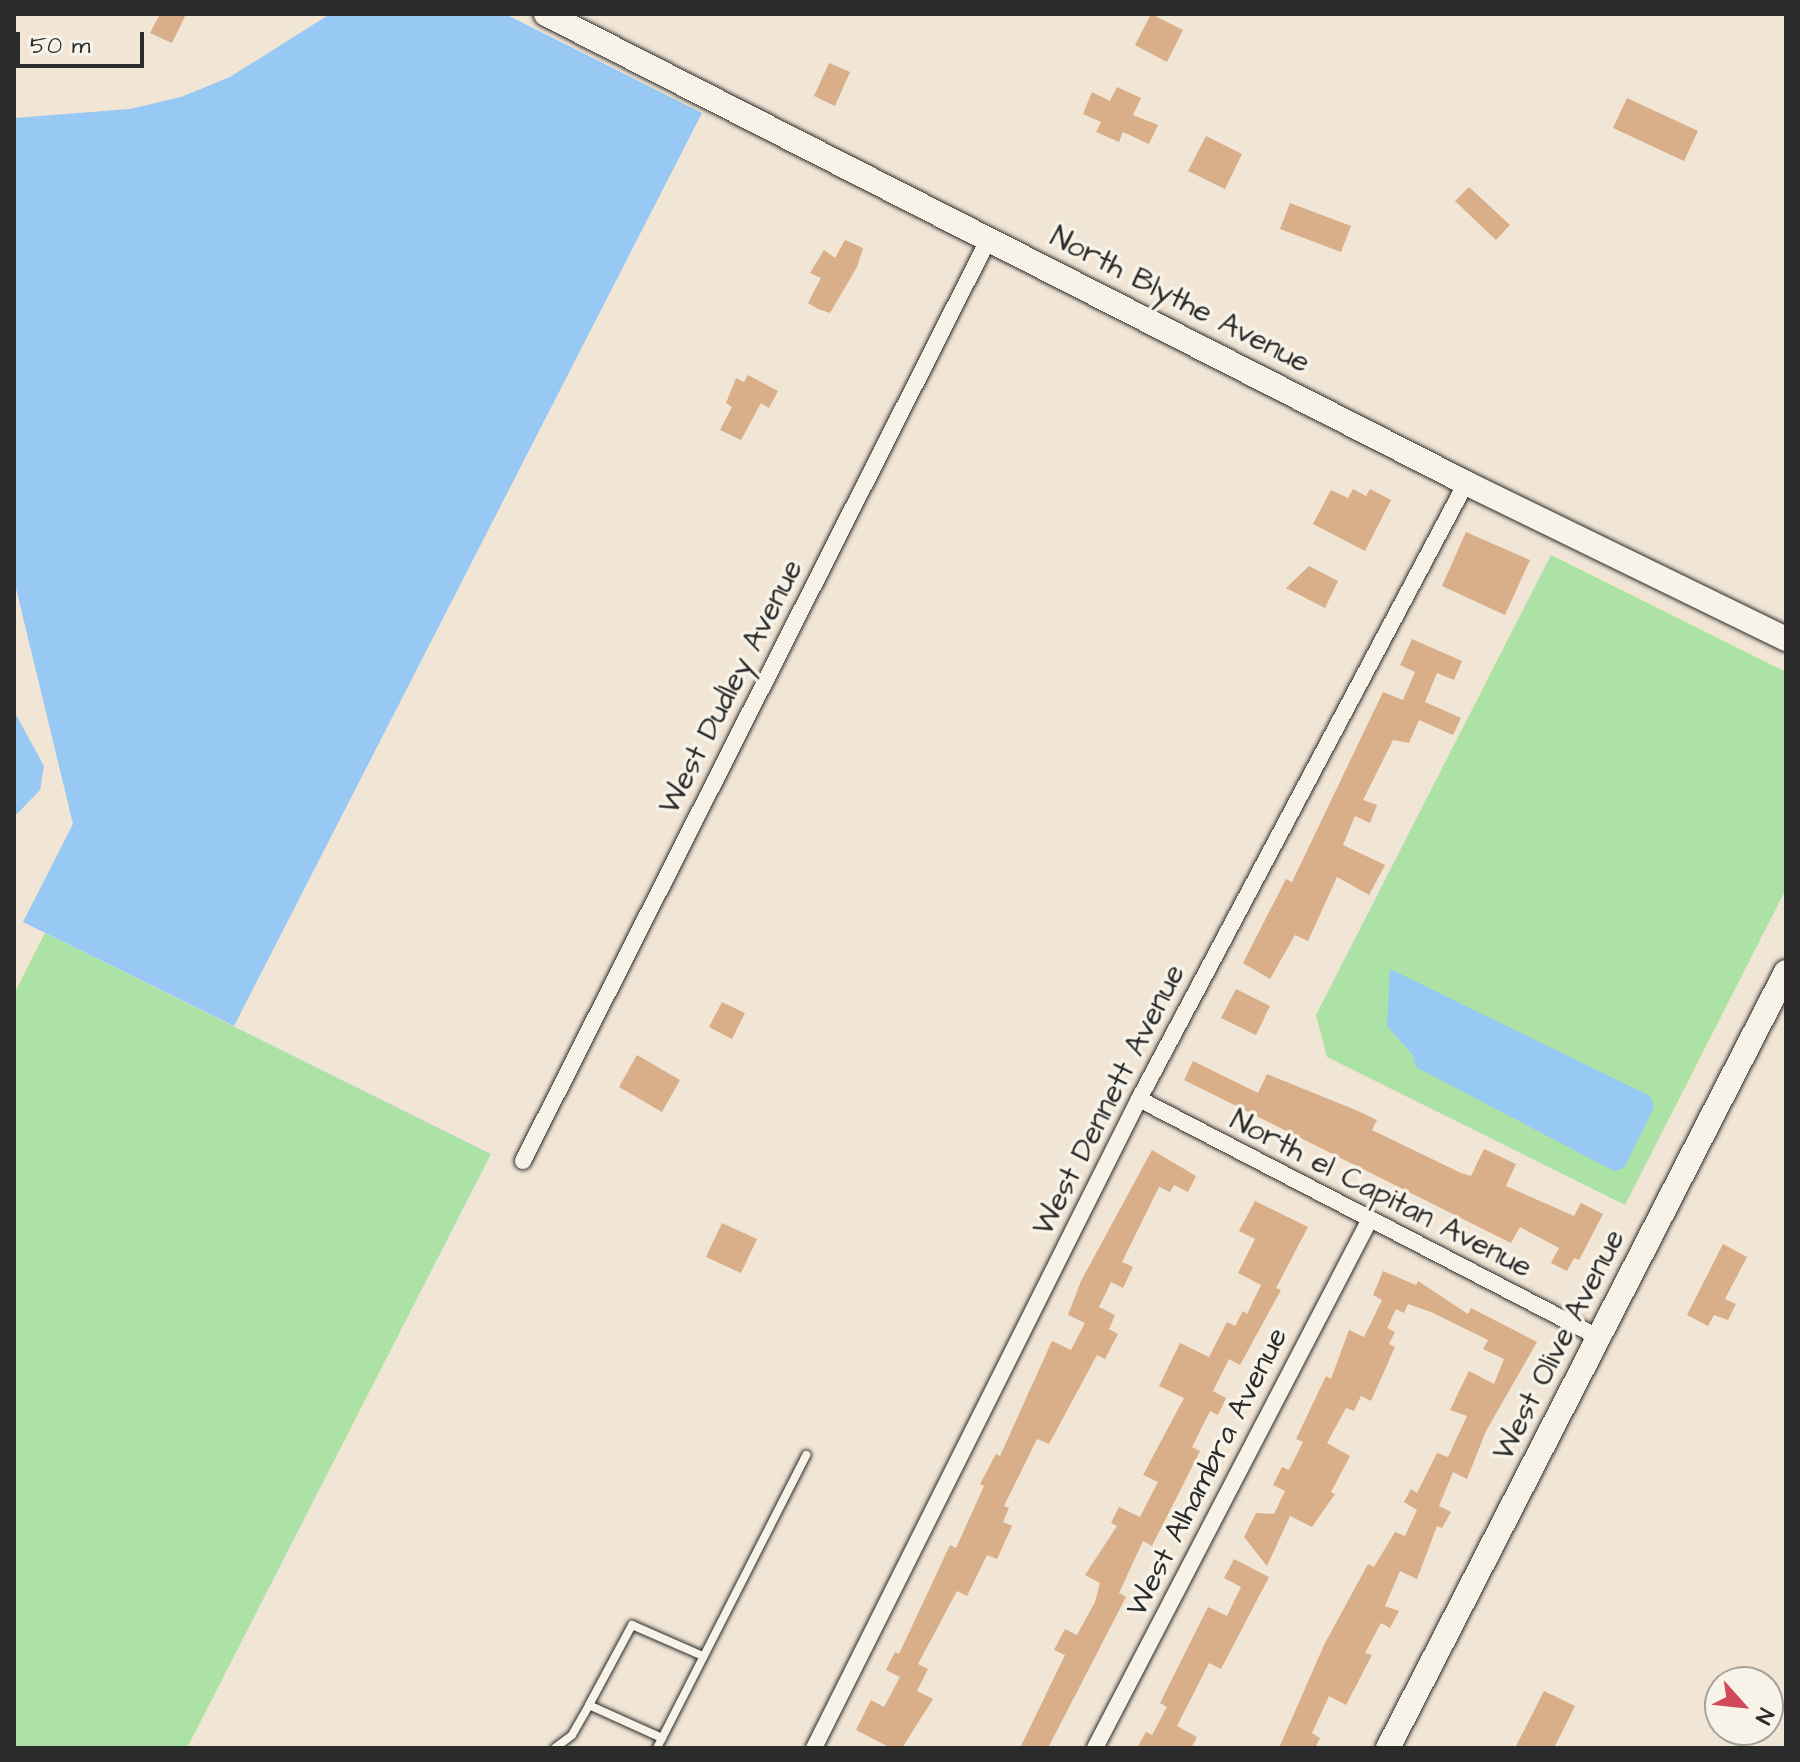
<!DOCTYPE html>
<style>
body{margin:0}
#map{position:relative;width:1800px;height:1762px;overflow:hidden;background:#f1e5d5;font-family:"Architects Daughter",sans-serif}
div>[style]{position:absolute}
[style*='--x']{left:calc(var(--x)*1px);top:calc(var(--y)*1px);width:calc(var(--w)*1px);rotate:calc(var(--a)*1deg)}
.green>*{inset:0;background:#ace2a5}
.water>*{inset:0;background:#98c8f4}
.building>*{inset:0;background:#d8af89}
.roads{filter:drop-shadow(0 0 2px #2b2b2b) drop-shadow(0 0 2px #2b2b2b)}
.lane>*{height:8px;margin:-4px;padding:0 4px;transform-origin:4px;border-radius:4px;background:#f7f3e8}
.street>*{height:16px;margin:-8px;padding:0 8px;transform-origin:8px;border-radius:8px;background:#f7f3e8}
.secondary>*{height:24px;margin:-12px;padding:0 12px;transform-origin:12px;border-radius:12px;background:#f7f3e8}
span{translate:-50% -50%;white-space:nowrap;text-align:center;line-height:1.15;-webkit-text-stroke:7px #f7f3e8;paint-order:stroke}
.street-label{font-size:30px;color:#2b2b2b}
.frame{position:absolute;inset:0;border:16px solid #2b2b2b;pointer-events:none}
.north{position:absolute;left:1704px;top:1666px;width:80px;height:80px;box-sizing:border-box;background:#f7f3e8;border:2px solid #a5a39c;border-radius:50%;rotate:117deg;font-size:22px;font-weight:700;line-height:32px;text-align:center;color:#2b2b2b}
.north::after{content:'';display:block;margin:auto;width:28px;height:36px;background:#d1495b;clip-path:polygon(50% 0,100% 100%,50% 72%,0 100%)}
.scale{position:absolute;left:16px;top:32px;width:128px;height:36px;box-sizing:border-box;border:4px solid #2b2b2b;border-top:0;padding-left:10px;font-size:24px;line-height:28px;white-space:nowrap;color:#2b2b2b;-webkit-text-stroke:6px #f7f3e8;paint-order:stroke}
</style>
<div id="map">
<div class="green">
<div style="clip-path:polygon(1551px 555px,1786px 672px,1786px 889px,1625px 1205px,1327px 1057px,1316px 1015px)"></div>
<div style="clip-path:polygon(45px 933px,491px 1154px,187px 1748px,14px 1748px,14px 994px)"></div>
</div>
<div class="water">
<div style="clip-path:polygon(330px 14px,505px 14px,702px 113px,234px 1026px,23px 922px,73px 824px,14px 580px,14px 118px,130px 109px,181px 97px,230px 77px)"></div>
<div style="clip-path:polygon(14px 711px,44px 766px,40px 790px,14px 817px)"></div>
<div style="clip-path:polygon(1390px 969px,1650px 1096px,1654px 1107px,1624px 1168px,1614px 1171px,1416px 1067px,1413px 1055px,1387px 1026px)"></div>
</div>
<div class="building">
<div style="clip-path:polygon(160px 14px,186px 14px,172px 43px,150px 33px)"></div>
<div style="clip-path:polygon(1151px 14px,1183px 30px,1167px 62px,1135px 45px)"></div>
<div style="clip-path:polygon(829px 63px,850px 72px,835px 106px,814px 96px)"></div>
<div style="clip-path:polygon(1117px 87px,1141px 98px,1133px 115px,1158px 125px,1149px 144px,1123px 132px,1119px 142px,1096px 132px,1101px 122px,1083px 114px,1092px 92px,1110px 101px)"></div>
<div style="clip-path:polygon(1627px 98px,1698px 131px,1684px 161px,1613px 128px)"></div>
<div style="clip-path:polygon(1206px 136px,1242px 154px,1225px 189px,1188px 171px)"></div>
<div style="clip-path:polygon(1469px 187px,1510px 225px,1496px 240px,1455px 201px)"></div>
<div style="clip-path:polygon(1290px 203px,1351px 226px,1341px 252px,1280px 229px)"></div>
<div style="clip-path:polygon(845px 240px,863px 248px,857px 267px,830px 313px,818px 309px,808px 303px,821px 278px,810px 273px,824px 250px,835px 258px)"></div>
<div style="clip-path:polygon(748px 375px,778px 391px,769px 408px,761px 403px,741px 440px,720px 430px,732px 407px,726px 403px,736px 378px,744px 382px)"></div>
<div style="clip-path:polygon(1353px 489px,1366px 496px,1370px 489px,1391px 500px,1365px 551px,1313px 524px,1331px 490px,1348px 498px)"></div>
<div style="clip-path:polygon(1466px 532px,1530px 560px,1505px 615px,1442px 586px)"></div>
<div style="clip-path:polygon(1309px 566px,1338px 581px,1325px 608px,1286px 588px)"></div>
<div style="clip-path:polygon(1412px 639px,1462px 661px,1454px 680px,1437px 673px,1425px 702px,1461px 718px,1453px 735px,1419px 720px,1409px 743px,1393px 740px,1363px 800px,1377px 805px,1370px 823px,1355px 816px,1343px 845px,1385px 865px,1369px 895px,1337px 877px,1308px 941px,1295px 935px,1270px 979px,1243px 963px,1286px 879px,1292px 882px,1383px 692px,1403px 700px,1415px 672px,1400px 665px)"></div>
<div style="clip-path:polygon(1236px 989px,1270px 1006px,1256px 1035px,1221px 1018px)"></div>
<div style="clip-path:polygon(722px 1002px,745px 1013px,732px 1039px,709px 1027px)"></div>
<div style="clip-path:polygon(637px 1055px,680px 1080px,662px 1112px,619px 1087px)"></div>
<div style="clip-path:polygon(1193px 1061px,1258px 1093px,1267px 1074px,1358px 1111px,1377px 1120px,1372px 1130px,1461px 1173px,1471px 1176px,1484px 1149px,1516px 1164px,1506px 1186px,1574px 1216px,1581px 1203px,1603px 1214px,1579px 1260px,1574px 1258px,1567px 1271px,1551px 1263px,1559px 1248px,1520px 1227px,1511px 1243px,1184px 1080px)"></div>
<div style="clip-path:polygon(1152px 1150px,1196px 1176px,1188px 1192px,1174px 1185px,1170px 1192px,1159px 1187px,1122px 1262px,1133px 1267px,1123px 1288px,1111px 1282px,1099px 1307px,1115px 1315px,1109px 1329px,1118px 1334px,1105px 1359px,1097px 1355px,1049px 1444px,1037px 1439px,1004px 1506px,1009px 1508px,1003px 1522px,1012px 1526px,997px 1559px,987px 1555px,967px 1596px,957px 1591px,918px 1664px,928px 1669px,917px 1691px,933px 1699px,902px 1748px,891px 1748px,856px 1730px,871px 1700px,884px 1707px,900px 1677px,886px 1670px,895px 1652px,899px 1654px,950px 1545px,956px 1548px,984px 1486px,980px 1484px,996px 1454px,1000px 1456px,1052px 1341px,1071px 1350px,1085px 1323px,1068px 1315px,1081px 1281px)"></div>
<div style="clip-path:polygon(1255px 1201px,1308px 1227px,1276px 1288px,1281px 1290px,1240px 1365px,1229px 1359px,1213px 1391px,1226px 1398px,1218px 1415px,1210px 1411px,1192px 1447px,1200px 1451px,1152px 1546px,1143px 1541px,1119px 1593px,1126px 1597px,1048px 1748px,1020px 1748px,1065px 1655px,1054px 1650px,1065px 1629px,1077px 1635px,1095px 1602px,1100px 1583px,1085px 1575px,1117px 1526px,1111px 1523px,1119px 1507px,1140px 1517px,1158px 1482px,1143px 1475px,1184px 1398px,1159px 1386px,1180px 1343px,1209px 1357px,1227px 1322px,1235px 1326px,1243px 1311px,1247px 1314px,1261px 1285px,1238px 1273px,1255px 1239px,1239px 1231px)"></div>
<div style="clip-path:polygon(722px 1223px,757px 1239px,741px 1273px,706px 1257px)"></div>
<div style="clip-path:polygon(1723px 1244px,1747px 1257px,1725px 1299px,1736px 1304px,1728px 1320px,1714px 1315px,1708px 1326px,1687px 1315px)"></div>
<div style="clip-path:polygon(1383px 1271px,1416px 1285px,1418px 1281px,1468px 1314px,1471px 1308px,1537px 1342px,1486px 1431px,1467px 1479px,1453px 1472px,1439px 1506px,1451px 1512px,1442px 1528px,1437px 1526px,1417px 1579px,1400px 1571px,1385px 1606px,1399px 1611px,1390px 1628px,1381px 1623px,1365px 1653px,1372px 1655px,1346px 1705px,1329px 1696px,1312px 1733px,1320px 1738px,1315px 1748px,1279px 1748px,1324px 1645px,1368px 1564px,1374px 1567px,1395px 1532px,1405px 1536px,1417px 1510px,1404px 1502px,1411px 1489px,1417px 1493px,1437px 1453px,1448px 1457px,1467px 1416px,1450px 1410px,1469px 1371px,1494px 1384px,1504px 1359px,1483px 1349px,1488px 1340px,1431px 1312px,1408px 1304px,1404px 1313px,1396px 1309px,1387px 1328px,1395px 1332px,1389px 1344px,1395px 1347px,1371px 1401px,1361px 1396px,1354px 1411px,1346px 1408px,1327px 1443px,1350px 1456px,1331px 1492px,1335px 1494px,1312px 1527px,1290px 1516px,1267px 1566px,1244px 1537px,1256px 1513px,1274px 1514px,1285px 1491px,1273px 1485px,1282px 1467px,1289px 1470px,1303px 1442px,1296px 1439px,1326px 1376px,1331px 1379px,1349px 1330px,1364px 1337px,1382px 1300px,1373px 1295px)"></div>
<div style="clip-path:polygon(1234px 1559px,1269px 1577px,1221px 1669px,1209px 1663px,1177px 1726px,1197px 1737px,1191px 1748px,1137px 1748px,1146px 1732px,1152px 1735px,1167px 1707px,1160px 1703px,1208px 1607px,1227px 1616px,1241px 1587px,1224px 1578px)"></div>
<div style="clip-path:polygon(1544px 1691px,1575px 1706px,1554px 1748px,1515px 1748px)"></div>
</div>
<div class="roads">
<div class="lane">
<div style="--x:662;--y:1738;--w:80;--a:-155.7"></div>
<div style="--x:589;--y:1705;--w:91;--a:-61.7"></div>
<div style="--x:632;--y:1625;--w:77;--a:23.6"></div>
<div style="--x:555;--y:1748;--w:21;--a:-37"></div>
<div style="--x:572;--y:1735;--w:34;--a:-60"></div>
<div style="--x:657;--y:1748;--w:329;--a:-63"></div>
</div>
<div class="street">
<div style="--x:1139;--y:1099;--w:517;--a:27.41"></div>
<div style="--x:523;--y:1161;--w:1034;--a:-63.21"></div>
<div style="--x:814;--y:1748;--w:726;--a:-63.4"></div>
<div style="--x:1139;--y:1099;--w:697;--a:-62.04"></div>
<div style="--x:1095;--y:1748;--w:594;--a:-62.53"></div>
</div>
<div class="secondary">
<div style="--x:546;--y:14;--w:1033;--a:27.01"></div>
<div style="--x:1466;--y:483;--w:356;--a:26"></div>
<div style="--x:1388;--y:1748;--w:872;--a:-62.85"></div>
</div>
</div>
<div class="street-label">
<span style="left:1180px;top:300px;rotate:27deg">North Blythe Avenue</span>
<span style="left:731px;top:687px;rotate:-63deg">West Dudley Avenue</span>
<span style="left:1109px;top:1100px;rotate:-63deg">West Dennett Avenue</span>
<span style="left:1381px;top:1194px;rotate:27deg">North el Capitan Avenue</span>
<span style="left:1559px;top:1345px;rotate:-63deg">West Olive Avenue</span>
<span style="left:1207px;top:1472px;rotate:-63deg">West Alhambra Avenue</span>
</div>
<div class="frame"></div>
<div class="north">N</div>
<div class="scale">50 m</div>
</div>
